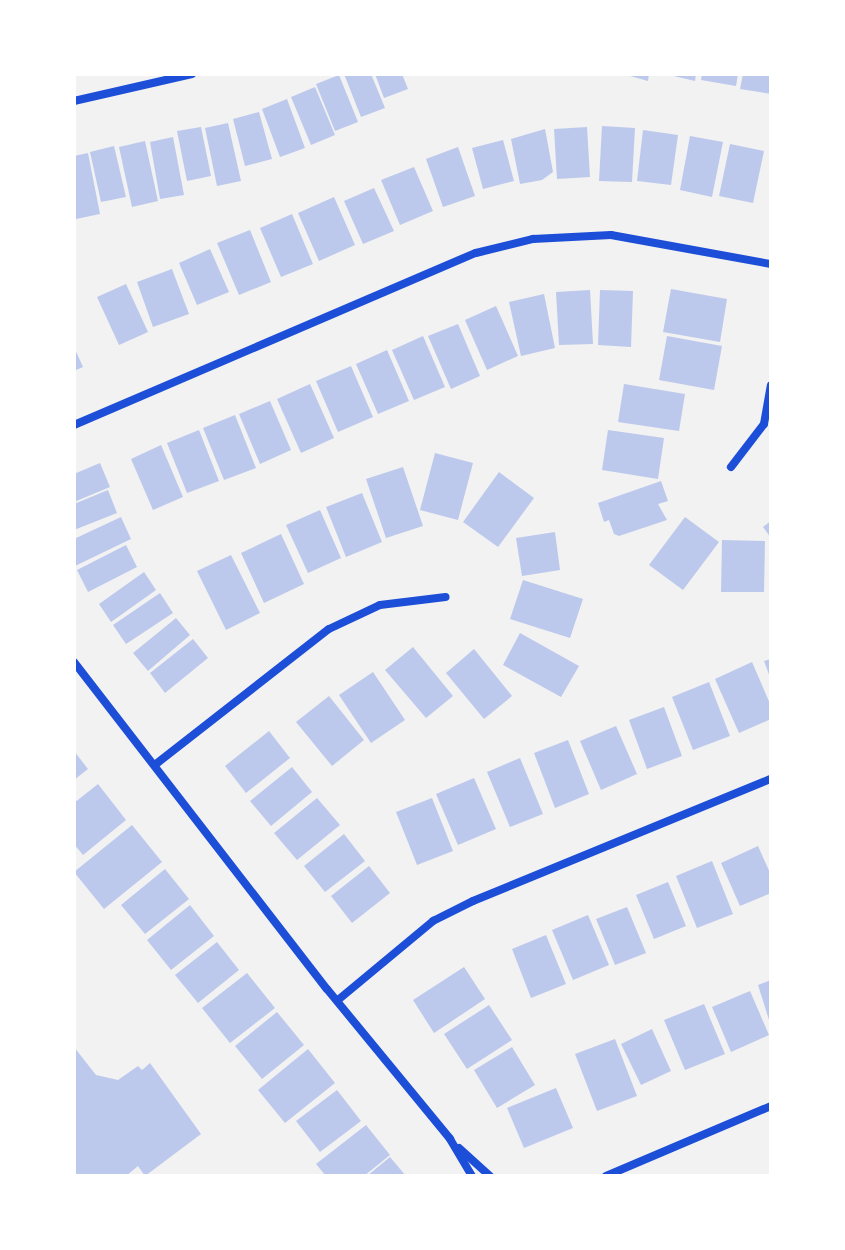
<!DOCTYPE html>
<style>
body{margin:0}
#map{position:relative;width:845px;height:1250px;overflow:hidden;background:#f2f2f2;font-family:Signika,sans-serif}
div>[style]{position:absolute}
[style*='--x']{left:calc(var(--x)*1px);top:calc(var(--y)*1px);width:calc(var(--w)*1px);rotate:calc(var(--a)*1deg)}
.building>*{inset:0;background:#bdc9ec}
.minor>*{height:8px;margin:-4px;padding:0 4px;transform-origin:4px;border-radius:4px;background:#1d4ed8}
span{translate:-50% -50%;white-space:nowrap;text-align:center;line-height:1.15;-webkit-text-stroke:6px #fff;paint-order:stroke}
.frame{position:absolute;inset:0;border:76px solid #fff;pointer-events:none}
</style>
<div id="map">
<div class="building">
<div style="clip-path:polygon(344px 74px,371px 74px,385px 108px,361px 117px)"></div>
<div style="clip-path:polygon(375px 74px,402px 74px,408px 89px,384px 98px)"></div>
<div style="clip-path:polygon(623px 74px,649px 74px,648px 81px)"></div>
<div style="clip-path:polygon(665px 74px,696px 74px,695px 81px)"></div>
<div style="clip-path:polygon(702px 74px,738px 74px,736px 86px,701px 80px)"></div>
<div style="clip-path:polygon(743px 74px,771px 74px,771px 94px,740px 89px)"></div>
<div style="clip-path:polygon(339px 75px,358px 122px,335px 131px,316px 84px)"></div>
<div style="clip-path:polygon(315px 87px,335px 135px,311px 145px,291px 97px)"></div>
<div style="clip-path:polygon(287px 99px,305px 148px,280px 157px,262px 109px)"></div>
<div style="clip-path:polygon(259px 112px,272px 159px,245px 166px,233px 119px)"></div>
<div style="clip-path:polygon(228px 123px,241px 181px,217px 186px,205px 128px)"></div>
<div style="clip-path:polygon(602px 126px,635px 128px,632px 182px,599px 181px)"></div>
<div style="clip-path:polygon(201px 127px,211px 176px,187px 181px,177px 131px)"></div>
<div style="clip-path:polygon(587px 127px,590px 177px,557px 179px,554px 129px)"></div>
<div style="clip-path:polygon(545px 129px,553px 172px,542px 180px,520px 184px,511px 139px)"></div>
<div style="clip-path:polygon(643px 130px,678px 135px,671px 185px,637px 181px)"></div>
<div style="clip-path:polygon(690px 136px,723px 142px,712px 197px,680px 190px)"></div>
<div style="clip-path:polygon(173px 137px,184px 195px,160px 199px,150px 142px)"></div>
<div style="clip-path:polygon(503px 140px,514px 181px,483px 189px,472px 148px)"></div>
<div style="clip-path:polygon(145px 141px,158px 201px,132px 207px,119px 147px)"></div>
<div style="clip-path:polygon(730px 144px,764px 151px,753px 203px,719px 196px)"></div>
<div style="clip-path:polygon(114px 146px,126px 197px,101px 202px,90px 152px)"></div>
<div style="clip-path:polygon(458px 147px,475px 196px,443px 207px,426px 159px)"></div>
<div style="clip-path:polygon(88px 153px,100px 214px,76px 219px,74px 156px)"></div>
<div style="clip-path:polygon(414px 167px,433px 211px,400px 225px,381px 180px)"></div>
<div style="clip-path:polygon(374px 188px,394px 231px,363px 244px,344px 201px)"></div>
<div style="clip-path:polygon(334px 197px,355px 245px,319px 261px,298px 213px)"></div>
<div style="clip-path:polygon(292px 214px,313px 264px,281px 277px,260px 228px)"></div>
<div style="clip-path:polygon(250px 230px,271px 282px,239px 295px,217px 243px)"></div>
<div style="clip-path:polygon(210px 249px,229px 292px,197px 305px,179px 263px)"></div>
<div style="clip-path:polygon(172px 269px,189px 314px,153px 327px,137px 282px)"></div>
<div style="clip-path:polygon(126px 284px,148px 332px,119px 345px,97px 297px)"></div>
<div style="clip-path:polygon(671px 289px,727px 299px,720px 342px,663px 332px)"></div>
<div style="clip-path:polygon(590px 290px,593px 344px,559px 345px,556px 292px)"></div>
<div style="clip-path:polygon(600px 290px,633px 291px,631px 347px,598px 345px)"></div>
<div style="clip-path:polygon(544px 294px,555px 348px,521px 356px,509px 302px)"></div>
<div style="clip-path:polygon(496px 306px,518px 356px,487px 370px,465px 320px)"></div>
<div style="clip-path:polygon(458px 324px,480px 376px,451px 389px,428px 336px)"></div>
<div style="clip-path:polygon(423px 336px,445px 387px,414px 400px,392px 350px)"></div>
<div style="clip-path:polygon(667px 336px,722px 346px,714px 390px,659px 380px)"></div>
<div style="clip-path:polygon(74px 347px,83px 367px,74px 371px)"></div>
<div style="clip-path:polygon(387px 350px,409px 401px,378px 414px,356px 364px)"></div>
<div style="clip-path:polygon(351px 366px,373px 417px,338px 432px,316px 381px)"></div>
<div style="clip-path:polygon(310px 384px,334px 438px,301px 453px,277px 399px)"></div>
<div style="clip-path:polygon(624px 384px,685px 394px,679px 431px,618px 422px)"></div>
<div style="clip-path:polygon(270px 401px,291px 450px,260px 464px,239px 414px)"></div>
<div style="clip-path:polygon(235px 415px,256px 468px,224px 480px,203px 428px)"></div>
<div style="clip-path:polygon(199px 430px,219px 481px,187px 493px,167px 443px)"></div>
<div style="clip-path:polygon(608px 430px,664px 438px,658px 479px,602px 470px)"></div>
<div style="clip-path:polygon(161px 445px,183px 497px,153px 510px,131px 459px)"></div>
<div style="clip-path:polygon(435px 453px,473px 463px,458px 520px,420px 510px)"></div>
<div style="clip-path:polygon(100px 463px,110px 487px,74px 502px,74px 474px)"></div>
<div style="clip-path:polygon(403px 467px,423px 526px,386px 538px,366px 479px)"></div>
<div style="clip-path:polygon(499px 472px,534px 498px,498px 547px,463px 522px)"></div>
<div style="clip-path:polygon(661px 481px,668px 501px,658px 504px,667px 520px,619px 536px,614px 534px,609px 520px,604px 522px,598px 503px)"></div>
<div style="clip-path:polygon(108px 490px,117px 513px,74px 530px,74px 504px)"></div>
<div style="clip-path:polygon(362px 493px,382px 542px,346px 557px,326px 507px)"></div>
<div style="clip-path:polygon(320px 510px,341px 558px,308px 573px,286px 525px)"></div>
<div style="clip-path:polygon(121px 517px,131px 539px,75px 566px,74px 539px)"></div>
<div style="clip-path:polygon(685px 517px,719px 542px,683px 590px,649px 565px)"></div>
<div style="clip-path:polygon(771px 521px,771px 538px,763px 527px)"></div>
<div style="clip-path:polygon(555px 532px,560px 570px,522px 576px,516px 538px)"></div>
<div style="clip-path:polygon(281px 534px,304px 584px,264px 603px,241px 553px)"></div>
<div style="clip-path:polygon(722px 540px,765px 541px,764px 592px,721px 592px)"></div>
<div style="clip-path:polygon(126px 545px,137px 567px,88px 592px,77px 570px)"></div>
<div style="clip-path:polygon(231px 555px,260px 613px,226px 630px,197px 571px)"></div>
<div style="clip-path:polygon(144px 572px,156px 590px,111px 622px,99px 604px)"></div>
<div style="clip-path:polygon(523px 580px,583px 599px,570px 638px,510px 619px)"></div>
<div style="clip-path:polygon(160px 593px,173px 613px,126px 644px,113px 625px)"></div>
<div style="clip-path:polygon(176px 618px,190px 635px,148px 671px,133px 653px)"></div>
<div style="clip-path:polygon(520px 633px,579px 666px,561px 697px,503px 665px)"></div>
<div style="clip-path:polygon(193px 639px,208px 658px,165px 693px,150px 673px)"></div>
<div style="clip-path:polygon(413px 647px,453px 696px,426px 718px,385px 670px)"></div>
<div style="clip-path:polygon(474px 649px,512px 696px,484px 719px,446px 673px)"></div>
<div style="clip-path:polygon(771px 659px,771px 680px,764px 661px)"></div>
<div style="clip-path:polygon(752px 662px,771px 706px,771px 719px,739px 733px,715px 679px)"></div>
<div style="clip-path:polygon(373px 672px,405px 720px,371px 743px,339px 695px)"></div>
<div style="clip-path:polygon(709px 682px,730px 736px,693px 750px,672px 697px)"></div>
<div style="clip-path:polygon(329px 696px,364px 740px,332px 766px,296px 722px)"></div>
<div style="clip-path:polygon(664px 707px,682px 756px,647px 769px,629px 720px)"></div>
<div style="clip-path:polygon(616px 726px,637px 774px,601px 790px,580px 741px)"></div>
<div style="clip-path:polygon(269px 731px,290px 758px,246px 793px,225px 766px)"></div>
<div style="clip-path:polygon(568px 740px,589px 794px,555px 808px,534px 753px)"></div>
<div style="clip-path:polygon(74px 751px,88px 769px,74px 780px)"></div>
<div style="clip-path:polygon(520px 758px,543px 814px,510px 827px,487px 772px)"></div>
<div style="clip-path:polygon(292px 767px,312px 792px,271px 826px,250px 801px)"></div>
<div style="clip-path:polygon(474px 778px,496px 829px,458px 845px,436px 794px)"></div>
<div style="clip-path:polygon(98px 784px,126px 820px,83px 855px,74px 844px,74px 803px)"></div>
<div style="clip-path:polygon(317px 798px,340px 825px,297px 860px,274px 833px)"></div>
<div style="clip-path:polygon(432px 798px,453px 851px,417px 865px,396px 812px)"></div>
<div style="clip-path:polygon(132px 825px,162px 862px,104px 909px,74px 872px)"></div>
<div style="clip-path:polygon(344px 834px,365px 861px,325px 892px,304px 866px)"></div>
<div style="clip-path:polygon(758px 846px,771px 875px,771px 893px,740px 906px,721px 863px)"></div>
<div style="clip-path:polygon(712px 861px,733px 914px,697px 928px,676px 876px)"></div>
<div style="clip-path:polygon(369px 866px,390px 893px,352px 923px,331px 896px)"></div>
<div style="clip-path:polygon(165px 869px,189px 899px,145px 934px,121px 905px)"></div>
<div style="clip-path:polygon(668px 882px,686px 926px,654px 939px,636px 895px)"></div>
<div style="clip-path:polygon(190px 905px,214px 936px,171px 970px,147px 940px)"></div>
<div style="clip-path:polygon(627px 907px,646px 953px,615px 965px,596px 919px)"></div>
<div style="clip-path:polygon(588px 915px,609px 965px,573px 980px,552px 930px)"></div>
<div style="clip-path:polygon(546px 935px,566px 984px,531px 998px,512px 949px)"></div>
<div style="clip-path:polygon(217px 942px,239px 970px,198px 1003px,175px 975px)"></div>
<div style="clip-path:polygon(464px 967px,485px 999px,434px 1033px,413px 1000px)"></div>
<div style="clip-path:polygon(247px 973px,275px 1008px,230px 1043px,202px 1008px)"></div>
<div style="clip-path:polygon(771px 980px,771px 1023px,770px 1023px,758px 985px)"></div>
<div style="clip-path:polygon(750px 991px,769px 1035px,731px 1052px,712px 1007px)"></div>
<div style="clip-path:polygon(704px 1004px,725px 1054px,685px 1070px,664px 1020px)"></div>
<div style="clip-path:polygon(489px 1005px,512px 1040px,467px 1069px,444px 1034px)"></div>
<div style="clip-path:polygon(277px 1012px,304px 1045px,262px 1079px,235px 1046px)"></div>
<div style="clip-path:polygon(652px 1029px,671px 1071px,641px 1085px,621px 1044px)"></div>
<div style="clip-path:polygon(615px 1039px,637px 1096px,597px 1111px,575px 1054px)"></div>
<div style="clip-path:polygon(74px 1047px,96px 1075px,118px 1080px,138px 1066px,142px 1070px,150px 1063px,201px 1134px,145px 1176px,138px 1166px,126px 1176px,74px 1176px)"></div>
<div style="clip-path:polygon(512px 1047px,535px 1085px,497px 1108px,474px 1070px)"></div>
<div style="clip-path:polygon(308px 1049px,335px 1083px,285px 1123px,258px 1090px)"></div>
<div style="clip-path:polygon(556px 1088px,573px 1128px,524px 1148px,507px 1108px)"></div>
<div style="clip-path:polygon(337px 1090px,361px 1121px,320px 1152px,296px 1121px)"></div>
<div style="clip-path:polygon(366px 1125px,390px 1155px,364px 1176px,326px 1176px,316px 1164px)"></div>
<div style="clip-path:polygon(390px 1157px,406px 1176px,367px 1176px)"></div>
</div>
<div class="minor">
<div style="--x:74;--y:101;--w:121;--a:-12.9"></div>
<div style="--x:74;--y:425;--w:437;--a:-23.2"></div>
<div style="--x:476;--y:253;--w:59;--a:-13.8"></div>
<div style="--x:533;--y:239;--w:78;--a:-2.9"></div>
<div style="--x:611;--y:235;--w:163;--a:10.3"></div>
<div style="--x:731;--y:467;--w:54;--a:-52.5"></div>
<div style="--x:764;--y:424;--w:39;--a:-80"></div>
<div style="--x:74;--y:662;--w:413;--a:52.3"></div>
<div style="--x:327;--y:989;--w:194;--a:50.6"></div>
<div style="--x:450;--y:1139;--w:43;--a:59.3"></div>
<div style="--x:156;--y:764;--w:219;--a:-38"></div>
<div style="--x:329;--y:629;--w:56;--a:-25.2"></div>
<div style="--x:380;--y:605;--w:66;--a:-6.9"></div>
<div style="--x:338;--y:1000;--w:124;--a:-39.7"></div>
<div style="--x:433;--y:921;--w:45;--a:-26.6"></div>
<div style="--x:473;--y:901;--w:322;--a:-22.3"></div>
<div style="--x:459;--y:1148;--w:42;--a:42.1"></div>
<div style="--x:606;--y:1176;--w:179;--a:-23"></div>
</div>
<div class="frame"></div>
</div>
